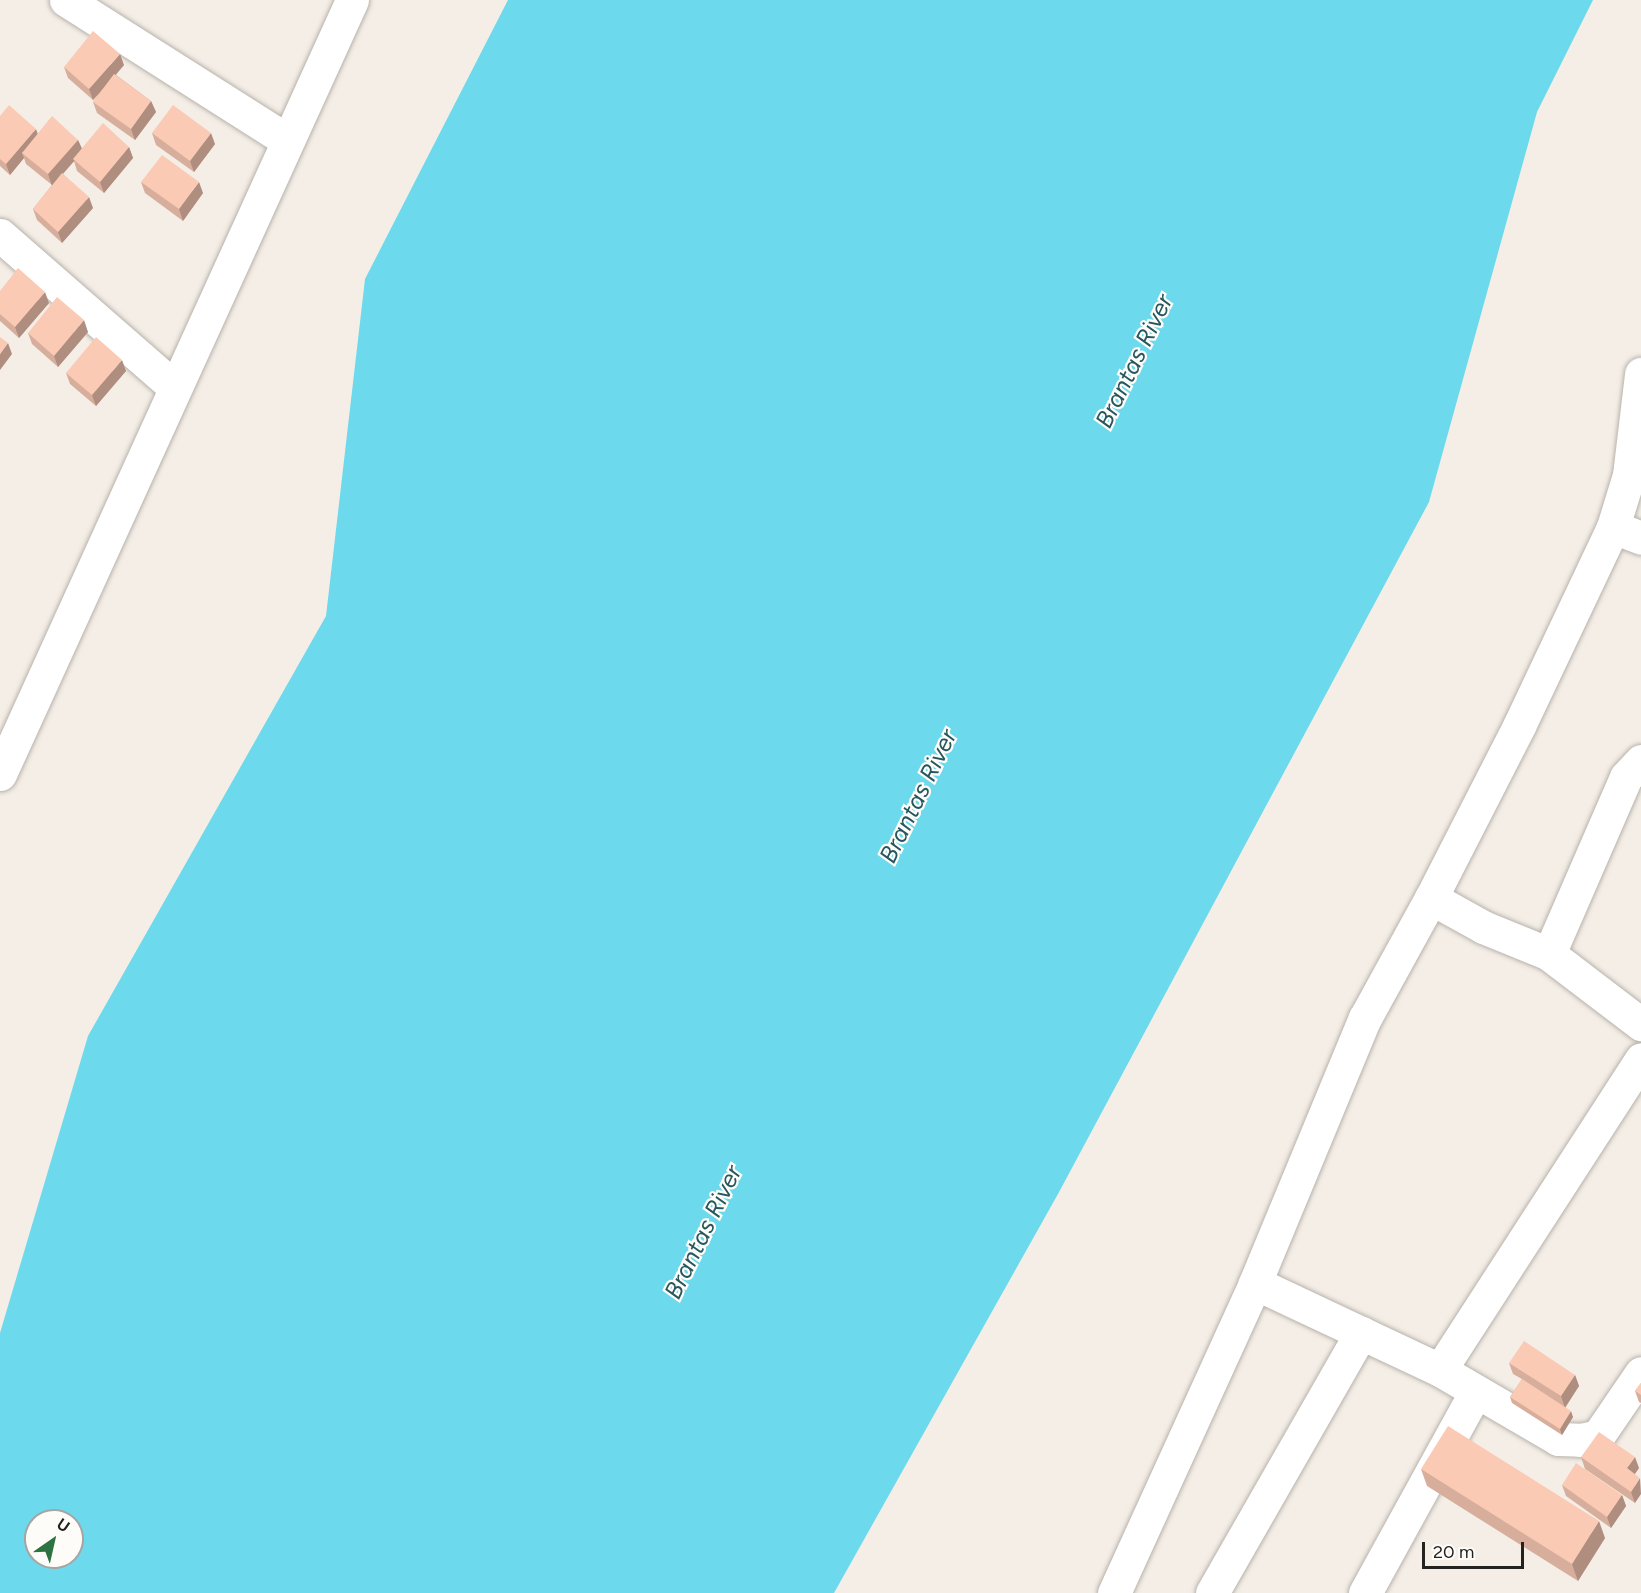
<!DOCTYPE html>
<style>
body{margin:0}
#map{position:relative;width:1641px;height:1593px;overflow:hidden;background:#f4eee7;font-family:Figtree,sans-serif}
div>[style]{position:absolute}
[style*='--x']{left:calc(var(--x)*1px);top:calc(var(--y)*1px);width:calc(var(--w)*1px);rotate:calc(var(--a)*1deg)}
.water>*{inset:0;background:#6cd9ec}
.roads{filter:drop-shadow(0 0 2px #b8b2ab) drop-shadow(0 0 2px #b8b2ab)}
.minor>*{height:33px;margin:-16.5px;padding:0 16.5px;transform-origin:16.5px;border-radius:16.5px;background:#fff}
.wall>*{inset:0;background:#d7ae9c}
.shaded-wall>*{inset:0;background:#af8d7f}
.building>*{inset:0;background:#facab5}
span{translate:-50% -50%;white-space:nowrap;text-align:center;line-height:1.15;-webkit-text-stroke:4.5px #fefcf9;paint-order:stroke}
.water-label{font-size:24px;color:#26565e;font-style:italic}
.north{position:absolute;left:24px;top:1509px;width:60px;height:60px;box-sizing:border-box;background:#fefcf9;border:2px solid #a7a5a2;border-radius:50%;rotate:34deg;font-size:16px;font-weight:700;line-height:24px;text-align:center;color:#24221f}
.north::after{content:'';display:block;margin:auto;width:21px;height:27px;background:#2b7442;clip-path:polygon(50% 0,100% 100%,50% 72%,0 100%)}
.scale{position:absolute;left:1422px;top:1542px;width:102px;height:27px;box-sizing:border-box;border:3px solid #24221f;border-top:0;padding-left:8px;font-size:18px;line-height:21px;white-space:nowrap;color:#24221f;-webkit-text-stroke:4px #fefcf9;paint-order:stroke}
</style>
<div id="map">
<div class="water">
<div style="clip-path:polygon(evenodd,508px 0,1593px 0,1537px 112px,1429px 502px,1058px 1194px,834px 1593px,0 1593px,0 1333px,88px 1036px,326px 616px,365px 279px,508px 0,36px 1521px,72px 1521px,72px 1557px,36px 1557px,36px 1521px)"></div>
</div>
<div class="roads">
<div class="minor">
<div style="--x:66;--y:0;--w:262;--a:32.4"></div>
<div style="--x:0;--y:235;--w:231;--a:41.1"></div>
<div style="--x:1613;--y:527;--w:30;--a:21"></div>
<div style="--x:0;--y:774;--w:850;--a:-65.54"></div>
<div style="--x:1431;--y:898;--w:60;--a:29.1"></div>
<div style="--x:1483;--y:927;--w:71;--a:22.2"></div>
<div style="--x:1549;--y:954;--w:116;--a:37.3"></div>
<div style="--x:1549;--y:954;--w:193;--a:-66.5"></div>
<div style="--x:1626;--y:777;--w:22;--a:-47"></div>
<div style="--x:1255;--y:1283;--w:204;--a:25.2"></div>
<div style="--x:1440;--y:1370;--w:137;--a:30.3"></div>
<div style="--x:1558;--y:1439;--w:23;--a:2"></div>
<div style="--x:1581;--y:1440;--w:17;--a:-13"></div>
<div style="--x:1598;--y:1436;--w:76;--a:-55.7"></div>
<div style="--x:1440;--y:1370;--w:370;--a:-57.1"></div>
<div style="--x:1114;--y:1593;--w:341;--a:-65.5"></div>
<div style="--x:1255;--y:1283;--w:287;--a:-67.5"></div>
<div style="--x:1365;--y:1018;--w:137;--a:-61.2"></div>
<div style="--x:1431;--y:898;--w:193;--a:-62.9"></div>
<div style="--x:1519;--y:726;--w:220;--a:-64.7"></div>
<div style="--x:1613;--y:527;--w:54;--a:-72.9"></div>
<div style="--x:1629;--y:475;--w:102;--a:-83.2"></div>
<div style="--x:1212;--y:1593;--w:300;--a:-60.2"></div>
<div style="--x:1365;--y:1593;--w:230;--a:-61.2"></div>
</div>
</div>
<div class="wall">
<div style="clip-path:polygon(124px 65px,116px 75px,151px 101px,156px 112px,135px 140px,97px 113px,93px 102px,99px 93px,93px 100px,68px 78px,64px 67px)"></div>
<div style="clip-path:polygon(0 116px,38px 134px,78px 140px,82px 149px,129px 147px,133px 158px,104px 193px,77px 171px,74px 161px,63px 174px,93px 208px,62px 243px,37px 220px,33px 209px,52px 185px,26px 164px,24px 158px,10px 175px,0 166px)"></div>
<div style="clip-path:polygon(152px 133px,215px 144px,194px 172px,156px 145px)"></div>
<div style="clip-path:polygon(141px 182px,203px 193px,183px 221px,145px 193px)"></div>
<div style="clip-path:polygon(0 291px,49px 303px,19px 338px,0 321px)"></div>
<div style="clip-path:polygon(88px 332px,58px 367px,32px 344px,28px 333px)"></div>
<div style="clip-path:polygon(126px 371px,96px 406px,70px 384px,66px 373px)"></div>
<div style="clip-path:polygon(1509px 1363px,1575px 1375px,1579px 1386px,1565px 1407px,1573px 1417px,1562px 1435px,1512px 1403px,1510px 1397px,1522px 1379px,1513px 1374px)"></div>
<div style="clip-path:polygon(1641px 1383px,1641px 1403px,1639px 1402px,1635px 1391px)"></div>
<div style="clip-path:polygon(1581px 1457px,1639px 1468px,1635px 1474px,1635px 1503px,1585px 1469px)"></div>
<div style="clip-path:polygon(1421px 1469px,1605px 1538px,1578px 1581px,1427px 1486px)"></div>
<div style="clip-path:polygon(1562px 1485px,1622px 1495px,1626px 1506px,1611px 1528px,1566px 1496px)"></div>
</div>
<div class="shaded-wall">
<div style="clip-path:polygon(120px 54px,124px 65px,93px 100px,89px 89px)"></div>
<div style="clip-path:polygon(151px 101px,156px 112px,135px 140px,131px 129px)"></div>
<div style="clip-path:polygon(36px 129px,40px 140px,22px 153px,24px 158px,10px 175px,6px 164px)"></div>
<div style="clip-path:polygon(211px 133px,215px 144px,194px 172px,190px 161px)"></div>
<div style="clip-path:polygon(78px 140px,83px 151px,52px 186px,48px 174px)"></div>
<div style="clip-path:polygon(129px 147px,133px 158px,104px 193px,100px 182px)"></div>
<div style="clip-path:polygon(199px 182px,203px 193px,183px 221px,179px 209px)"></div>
<div style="clip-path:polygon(89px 197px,93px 208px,62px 243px,58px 232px)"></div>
<div style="clip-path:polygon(45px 292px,49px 303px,19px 338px,15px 327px)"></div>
<div style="clip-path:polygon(84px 320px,88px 332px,58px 367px,54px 356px)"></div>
<div style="clip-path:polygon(8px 343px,12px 354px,0 370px,0 354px)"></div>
<div style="clip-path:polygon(122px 360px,126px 371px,96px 406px,92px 395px)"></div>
<div style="clip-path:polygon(1575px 1375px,1579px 1386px,1565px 1408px,1561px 1396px)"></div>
<div style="clip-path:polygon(1571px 1411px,1573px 1417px,1562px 1435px,1560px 1429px)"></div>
<div style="clip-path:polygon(1635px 1457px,1639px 1468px,1631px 1479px,1627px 1468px)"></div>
<div style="clip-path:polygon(1640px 1478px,1641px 1494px,1635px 1503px,1631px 1492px)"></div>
<div style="clip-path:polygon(1622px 1495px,1626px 1506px,1611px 1528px,1607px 1517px)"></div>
<div style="clip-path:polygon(1599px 1521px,1605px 1538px,1578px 1581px,1572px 1564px)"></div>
</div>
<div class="building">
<div style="clip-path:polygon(93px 31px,120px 54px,89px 89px,64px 67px)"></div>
<div style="clip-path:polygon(114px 74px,151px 101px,131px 129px,93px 102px)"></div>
<div style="clip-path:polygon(9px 105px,36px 129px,6px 164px,0 159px,0 116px)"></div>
<div style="clip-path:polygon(173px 105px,211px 133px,190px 161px,152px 133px)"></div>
<div style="clip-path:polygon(52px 116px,78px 140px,48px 174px,22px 153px)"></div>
<div style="clip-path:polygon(103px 123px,129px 147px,100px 182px,73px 159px)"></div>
<div style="clip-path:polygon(162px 155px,199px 182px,179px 209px,141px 182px)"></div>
<div style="clip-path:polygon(62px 173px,89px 197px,58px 232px,33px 209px)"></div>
<div style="clip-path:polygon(18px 268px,45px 292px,15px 327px,0 314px,0 291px)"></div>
<div style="clip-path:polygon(57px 297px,84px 320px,54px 356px,28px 333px)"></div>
<div style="clip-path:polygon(0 337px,8px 343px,0 354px)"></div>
<div style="clip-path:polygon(96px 337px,122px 360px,92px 395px,66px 373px)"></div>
<div style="clip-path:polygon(1524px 1341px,1575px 1375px,1561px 1396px,1509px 1363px)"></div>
<div style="clip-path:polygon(1522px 1379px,1571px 1411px,1560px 1429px,1510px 1397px)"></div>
<div style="clip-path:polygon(1641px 1383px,1641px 1395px,1635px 1391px)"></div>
<div style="clip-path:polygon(1448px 1426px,1599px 1521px,1572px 1564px,1421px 1469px)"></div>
<div style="clip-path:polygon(1599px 1432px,1635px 1457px,1627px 1468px,1640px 1478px,1631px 1492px,1581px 1457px)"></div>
<div style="clip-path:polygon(1576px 1463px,1622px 1495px,1607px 1517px,1562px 1485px)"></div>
</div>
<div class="water-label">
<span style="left:1134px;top:361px;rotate:-64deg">Brantas River</span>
<span style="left:918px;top:796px;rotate:-64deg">Brantas River</span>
<span style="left:703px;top:1232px;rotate:-64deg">Brantas River</span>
</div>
<div class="north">U</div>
<div class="scale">20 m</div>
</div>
